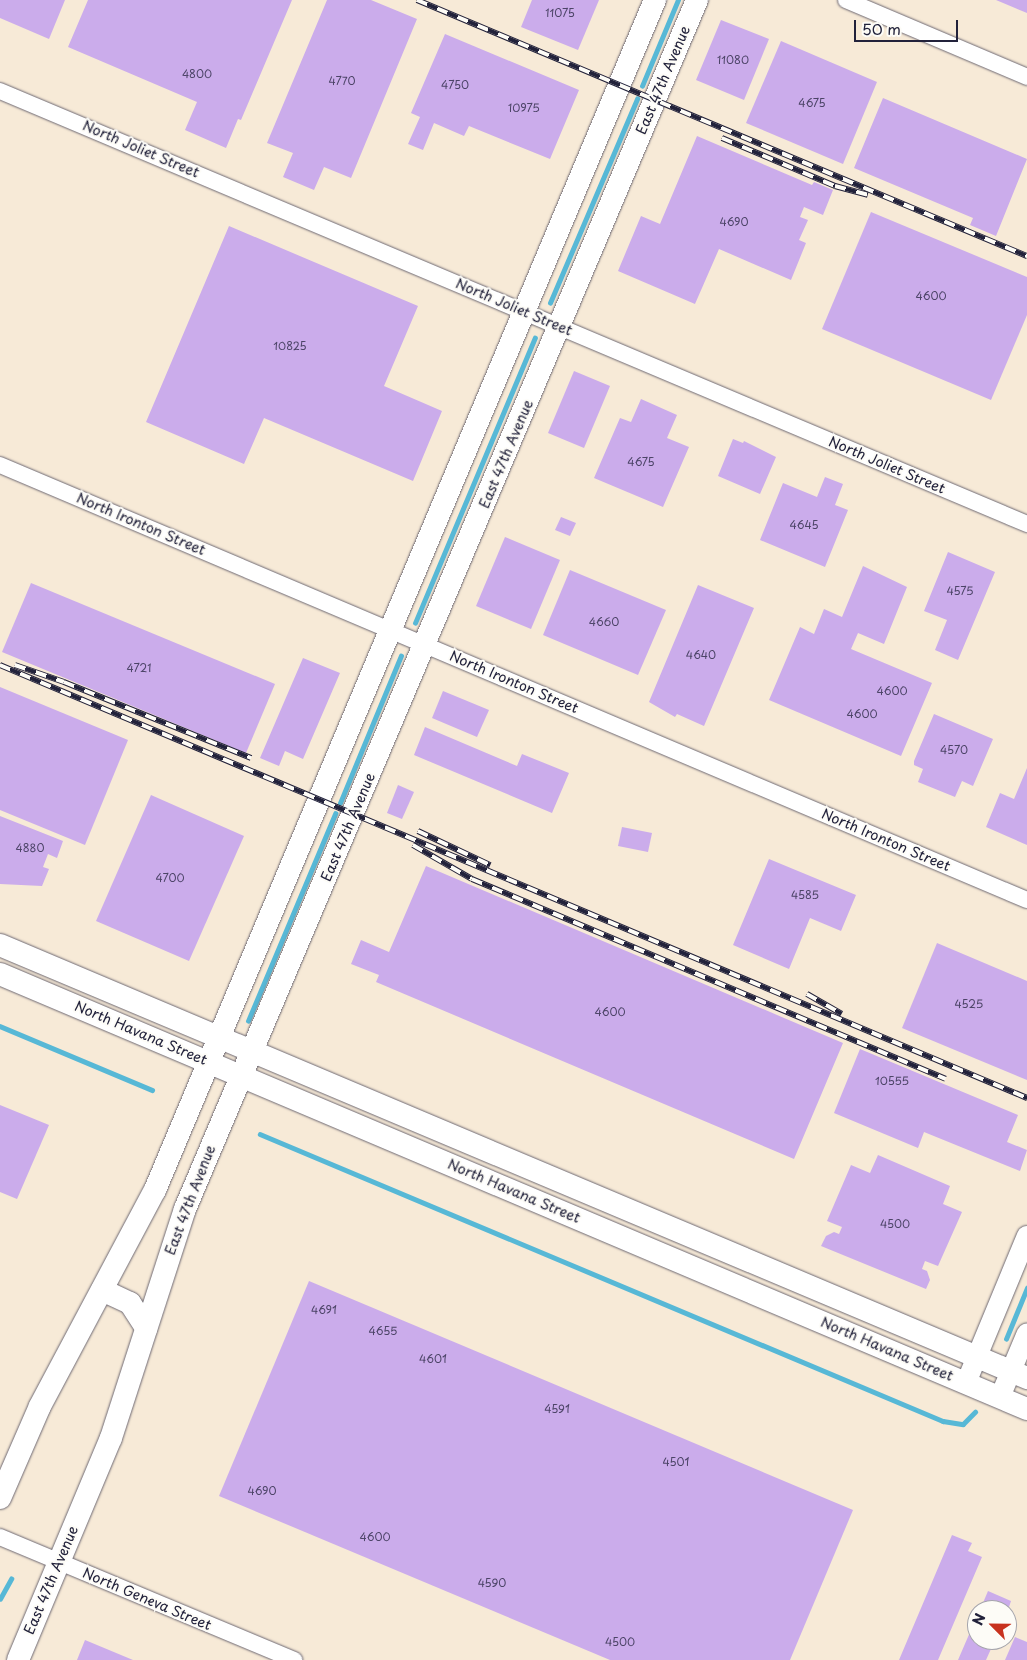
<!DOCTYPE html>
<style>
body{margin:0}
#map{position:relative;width:1027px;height:1660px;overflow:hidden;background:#f7ead7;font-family:"Playpen Sans",sans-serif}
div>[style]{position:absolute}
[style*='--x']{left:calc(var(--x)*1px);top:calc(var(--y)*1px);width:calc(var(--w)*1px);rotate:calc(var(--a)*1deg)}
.stream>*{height:4.5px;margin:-2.25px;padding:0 2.25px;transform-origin:2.25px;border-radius:2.25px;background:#57b8d6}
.building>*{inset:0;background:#cbaceb}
.roads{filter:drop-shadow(0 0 1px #6d6872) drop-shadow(0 0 1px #6d6872)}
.minor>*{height:16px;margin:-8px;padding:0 8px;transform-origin:8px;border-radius:8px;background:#fff}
.tertiary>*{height:20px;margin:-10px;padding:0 10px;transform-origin:10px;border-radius:10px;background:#fff}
.secondary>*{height:22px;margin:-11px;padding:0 11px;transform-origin:11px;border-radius:11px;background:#fff}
.rail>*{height:5.5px;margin-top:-2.75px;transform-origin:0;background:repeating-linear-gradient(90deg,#fdfcf7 0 11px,#22223b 0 22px);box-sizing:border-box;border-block:1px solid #22223b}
span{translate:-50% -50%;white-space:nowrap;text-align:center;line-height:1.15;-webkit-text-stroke:4px #fdfcf7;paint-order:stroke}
.number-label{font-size:11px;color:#4c4467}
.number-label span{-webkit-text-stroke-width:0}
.street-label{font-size:14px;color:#22223b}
.north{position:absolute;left:967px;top:1600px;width:50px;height:50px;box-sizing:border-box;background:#fdfcf7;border:1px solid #a5a5ac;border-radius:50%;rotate:293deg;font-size:14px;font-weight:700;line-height:20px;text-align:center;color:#22223b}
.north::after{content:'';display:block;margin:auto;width:18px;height:22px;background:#c8321e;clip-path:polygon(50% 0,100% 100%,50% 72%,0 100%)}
.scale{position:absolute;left:854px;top:20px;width:104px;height:22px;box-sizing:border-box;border:2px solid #22223b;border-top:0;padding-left:6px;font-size:15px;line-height:18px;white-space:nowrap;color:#22223b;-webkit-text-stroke:4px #fdfcf7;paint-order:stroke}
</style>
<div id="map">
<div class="stream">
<div style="--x:642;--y:86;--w:93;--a:-67.3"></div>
<div style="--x:550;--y:303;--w:222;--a:-66.9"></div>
<div style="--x:415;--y:623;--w:309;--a:-67.2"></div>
<div style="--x:340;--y:803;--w:159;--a:-67.5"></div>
<div style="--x:248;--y:1021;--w:225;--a:-67.2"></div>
<div style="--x:0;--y:1026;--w:165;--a:22.8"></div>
<div style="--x:260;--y:1134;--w:741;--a:22.79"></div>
<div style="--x:943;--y:1421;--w:20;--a:9"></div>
<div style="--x:963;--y:1424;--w:17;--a:-45"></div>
<div style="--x:1006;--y:1339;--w:55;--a:-67.6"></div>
<div style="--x:0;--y:1599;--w:23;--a:-61"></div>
</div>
<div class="building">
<div style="clip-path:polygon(0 0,65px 0,49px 39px,0 18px)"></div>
<div style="clip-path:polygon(88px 0,292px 0,241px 120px,238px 119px,226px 148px,185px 130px,197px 102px,68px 47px)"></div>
<div style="clip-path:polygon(327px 0,371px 0,417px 19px,351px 178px,324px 167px,314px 190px,283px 177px,293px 153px,267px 143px)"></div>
<div style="clip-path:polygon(532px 0,599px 0,578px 50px,521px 27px)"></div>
<div style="clip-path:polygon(996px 0,1027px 0,1027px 13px)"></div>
<div style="clip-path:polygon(721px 20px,769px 39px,744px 100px,696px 80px)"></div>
<div style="clip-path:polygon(445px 34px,579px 90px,550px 159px,469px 126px,464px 136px,434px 123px,423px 150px,408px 144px,420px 117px,411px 113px)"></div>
<div style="clip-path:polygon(781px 41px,877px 82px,843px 164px,746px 123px)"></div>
<div style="clip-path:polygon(883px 98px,1027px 159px,996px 236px,970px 225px,973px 218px,854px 168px)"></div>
<div style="clip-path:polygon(697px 136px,812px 185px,814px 182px,833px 190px,823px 215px,804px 207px,800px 217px,808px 220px,799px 240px,806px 243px,791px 280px,719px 249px,695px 304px,618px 271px,641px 216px,660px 224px)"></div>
<div style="clip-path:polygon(871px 212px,1027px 277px,1027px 315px,991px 400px,822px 329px)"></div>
<div style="clip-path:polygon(229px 226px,418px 306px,384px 386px,442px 411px,413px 481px,264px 418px,244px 464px,146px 422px)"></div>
<div style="clip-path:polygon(574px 371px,610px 386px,584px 448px,548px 433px)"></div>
<div style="clip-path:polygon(641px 399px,677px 415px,667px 438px,689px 447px,663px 507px,594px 478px,620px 418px,631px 422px)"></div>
<div style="clip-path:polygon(733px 439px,743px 443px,744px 441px,776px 457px,760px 494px,718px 476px)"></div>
<div style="clip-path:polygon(825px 477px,843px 484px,835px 505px,848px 510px,825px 567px,760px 540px,783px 483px,817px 497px)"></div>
<div style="clip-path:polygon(561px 517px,576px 523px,570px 536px,555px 530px)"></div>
<div style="clip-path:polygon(505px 537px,560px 560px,531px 629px,476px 606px)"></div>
<div style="clip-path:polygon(948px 552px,995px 572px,958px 660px,935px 650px,947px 620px,924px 611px)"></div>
<div style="clip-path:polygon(863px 566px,907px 587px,884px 644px,858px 633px,851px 649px,932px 683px,901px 756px,769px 700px,800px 627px,814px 634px,824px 609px,842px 617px)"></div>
<div style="clip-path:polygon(570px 570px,666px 610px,638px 675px,543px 635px)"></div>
<div style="clip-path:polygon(31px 583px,275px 684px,246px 753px,2px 652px)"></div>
<div style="clip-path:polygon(698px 585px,754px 608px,704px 726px,677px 714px,675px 717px,649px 702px)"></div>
<div style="clip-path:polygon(303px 658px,340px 673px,303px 759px,285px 751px,279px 766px,260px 758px)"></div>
<div style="clip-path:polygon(0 687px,128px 740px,85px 845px,0 810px)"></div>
<div style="clip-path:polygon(443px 691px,489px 710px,477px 737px,432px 718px)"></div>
<div style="clip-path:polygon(934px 714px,993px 739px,973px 786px,962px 781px,955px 797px,918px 782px,923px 769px,914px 765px,914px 761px)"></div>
<div style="clip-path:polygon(425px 727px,517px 766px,522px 754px,569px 773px,552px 813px,414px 755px)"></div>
<div style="clip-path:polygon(1027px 768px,1027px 845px,986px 827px,1000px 793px,1014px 799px)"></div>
<div style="clip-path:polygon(398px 785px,414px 792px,402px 819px,387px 813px)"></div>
<div style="clip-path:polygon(151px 795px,244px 836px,189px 961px,96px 921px)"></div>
<div style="clip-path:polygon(0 816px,63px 841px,57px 858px,48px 854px,43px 867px,49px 869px,42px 886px,0 884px)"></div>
<div style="clip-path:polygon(622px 827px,652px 833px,648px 852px,618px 846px)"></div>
<div style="clip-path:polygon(769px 859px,856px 895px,841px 931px,810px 918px,789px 969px,733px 945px)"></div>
<div style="clip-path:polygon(426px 866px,843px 1043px,794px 1159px,376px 982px,379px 975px,351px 964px,361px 940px,389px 952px)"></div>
<div style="clip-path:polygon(937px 943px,1027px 981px,1027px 1080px,902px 1028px)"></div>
<div style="clip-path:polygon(860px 1049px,1018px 1115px,1007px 1142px,1027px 1150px,1020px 1171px,924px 1132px,918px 1148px,834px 1113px)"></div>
<div style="clip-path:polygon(0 1105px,49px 1125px,17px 1199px,0 1192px)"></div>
<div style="clip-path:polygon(878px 1155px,950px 1186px,943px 1204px,962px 1212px,938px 1266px,925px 1261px,922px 1269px,927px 1271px,930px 1280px,926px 1289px,821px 1246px,826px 1236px,834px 1232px,839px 1234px,842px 1227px,827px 1221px,851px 1165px,870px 1173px)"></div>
<div style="clip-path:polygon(309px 1281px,853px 1510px,790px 1660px,610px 1660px,219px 1496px)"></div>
<div style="clip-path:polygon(952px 1535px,972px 1543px,968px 1551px,982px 1557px,938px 1660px,899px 1660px)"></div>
<div style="clip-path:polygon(988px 1591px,1011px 1601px,1008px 1610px,980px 1610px)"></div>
<div style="clip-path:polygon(977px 1616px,977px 1640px,995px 1640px,986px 1660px,958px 1660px)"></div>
<div style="clip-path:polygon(1015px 1637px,1027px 1642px,1027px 1660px,1005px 1660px)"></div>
<div style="clip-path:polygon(85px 1640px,133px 1660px,77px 1660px)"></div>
</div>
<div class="roads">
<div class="minor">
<div style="--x:846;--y:0;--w:197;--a:23"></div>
<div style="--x:0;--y:91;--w:1115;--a:22.86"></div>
<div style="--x:0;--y:465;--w:1115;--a:22.96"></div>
<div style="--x:0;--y:1537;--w:319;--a:22.7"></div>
</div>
<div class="tertiary">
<div style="--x:966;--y:1383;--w:159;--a:-67.5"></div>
<div style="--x:1000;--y:1397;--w:69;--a:-67.1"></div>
</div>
<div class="secondary">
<div style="--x:0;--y:945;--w:1115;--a:22.86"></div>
<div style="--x:0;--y:974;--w:1115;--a:22.96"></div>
<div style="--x:102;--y:1290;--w:31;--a:25"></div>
<div style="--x:130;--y:1303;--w:30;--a:57"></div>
<div style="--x:0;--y:1498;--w:100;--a:-66.5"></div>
<div style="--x:40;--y:1406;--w:245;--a:-62"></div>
<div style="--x:155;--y:1190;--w:1291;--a:-67.21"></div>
<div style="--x:18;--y:1660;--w:241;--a:-67.3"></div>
<div style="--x:111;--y:1438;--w:241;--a:-72.1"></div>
<div style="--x:185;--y:1209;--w:1313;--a:-67.05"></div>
</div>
</div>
<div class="rail">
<div style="--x:417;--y:0;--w:662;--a:22.77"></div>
<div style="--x:722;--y:138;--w:123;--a:23"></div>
<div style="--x:835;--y:186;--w:34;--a:15"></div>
<div style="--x:0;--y:665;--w:1115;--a:22.86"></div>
<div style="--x:15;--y:665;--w:52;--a:19.1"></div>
<div style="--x:64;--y:682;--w:202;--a:22.1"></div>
<div style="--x:418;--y:831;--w:80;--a:25.3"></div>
<div style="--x:413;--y:845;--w:68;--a:30"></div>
<div style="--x:472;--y:879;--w:514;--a:22.88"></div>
<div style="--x:807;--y:994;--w:40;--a:29.7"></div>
</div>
<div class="number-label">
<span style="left:560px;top:13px">11075</span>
<span style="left:733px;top:60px">11080</span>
<span style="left:197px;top:74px">4800</span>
<span style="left:342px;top:81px">4770</span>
<span style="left:455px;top:85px">4750</span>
<span style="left:812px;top:103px">4675</span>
<span style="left:524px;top:108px">10975</span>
<span style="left:734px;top:222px">4690</span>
<span style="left:931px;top:296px">4600</span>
<span style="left:290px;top:346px">10825</span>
<span style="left:641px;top:462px">4675</span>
<span style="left:804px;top:525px">4645</span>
<span style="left:960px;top:591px">4575</span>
<span style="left:604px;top:622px">4660</span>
<span style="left:701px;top:655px">4640</span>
<span style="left:139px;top:668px">4721</span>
<span style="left:892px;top:691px">4600</span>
<span style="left:862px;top:714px">4600</span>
<span style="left:954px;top:750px">4570</span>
<span style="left:30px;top:848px">4880</span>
<span style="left:170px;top:878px">4700</span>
<span style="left:805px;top:895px">4585</span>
<span style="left:969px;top:1004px">4525</span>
<span style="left:610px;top:1012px">4600</span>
<span style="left:892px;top:1081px">10555</span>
<span style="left:895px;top:1224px">4500</span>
<span style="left:324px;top:1310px">4691</span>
<span style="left:383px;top:1331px">4655</span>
<span style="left:433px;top:1359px">4601</span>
<span style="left:557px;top:1409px">4591</span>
<span style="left:676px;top:1462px">4501</span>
<span style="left:262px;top:1491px">4690</span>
<span style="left:375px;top:1537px">4600</span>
<span style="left:492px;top:1583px">4590</span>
<span style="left:620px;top:1642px">4500</span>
</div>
<div class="street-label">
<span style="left:663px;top:80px;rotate:-67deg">East 47th Avenue</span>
<span style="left:141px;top:149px;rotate:23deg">North Joliet Street</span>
<span style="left:514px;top:307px;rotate:23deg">North Joliet Street</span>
<span style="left:506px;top:454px;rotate:-67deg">East 47th Avenue</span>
<span style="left:887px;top:465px;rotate:23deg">North Joliet Street</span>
<span style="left:141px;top:524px;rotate:23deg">North Ironton Street</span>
<span style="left:514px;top:682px;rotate:23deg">North Ironton Street</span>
<span style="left:348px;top:827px;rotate:-67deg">East 47th Avenue</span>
<span style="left:886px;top:840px;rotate:23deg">North Ironton Street</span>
<span style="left:141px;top:1033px;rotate:23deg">North Havana Street</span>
<span style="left:514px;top:1191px;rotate:23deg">North Havana Street</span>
<span style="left:190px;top:1200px;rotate:-69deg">East 47th Avenue</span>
<span style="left:887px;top:1349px;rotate:23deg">North Havana Street</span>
<span style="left:51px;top:1580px;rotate:-67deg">East 47th Avenue</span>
<span style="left:147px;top:1599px;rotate:23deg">North Geneva Street</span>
</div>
<div class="north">N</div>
<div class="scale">50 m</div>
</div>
